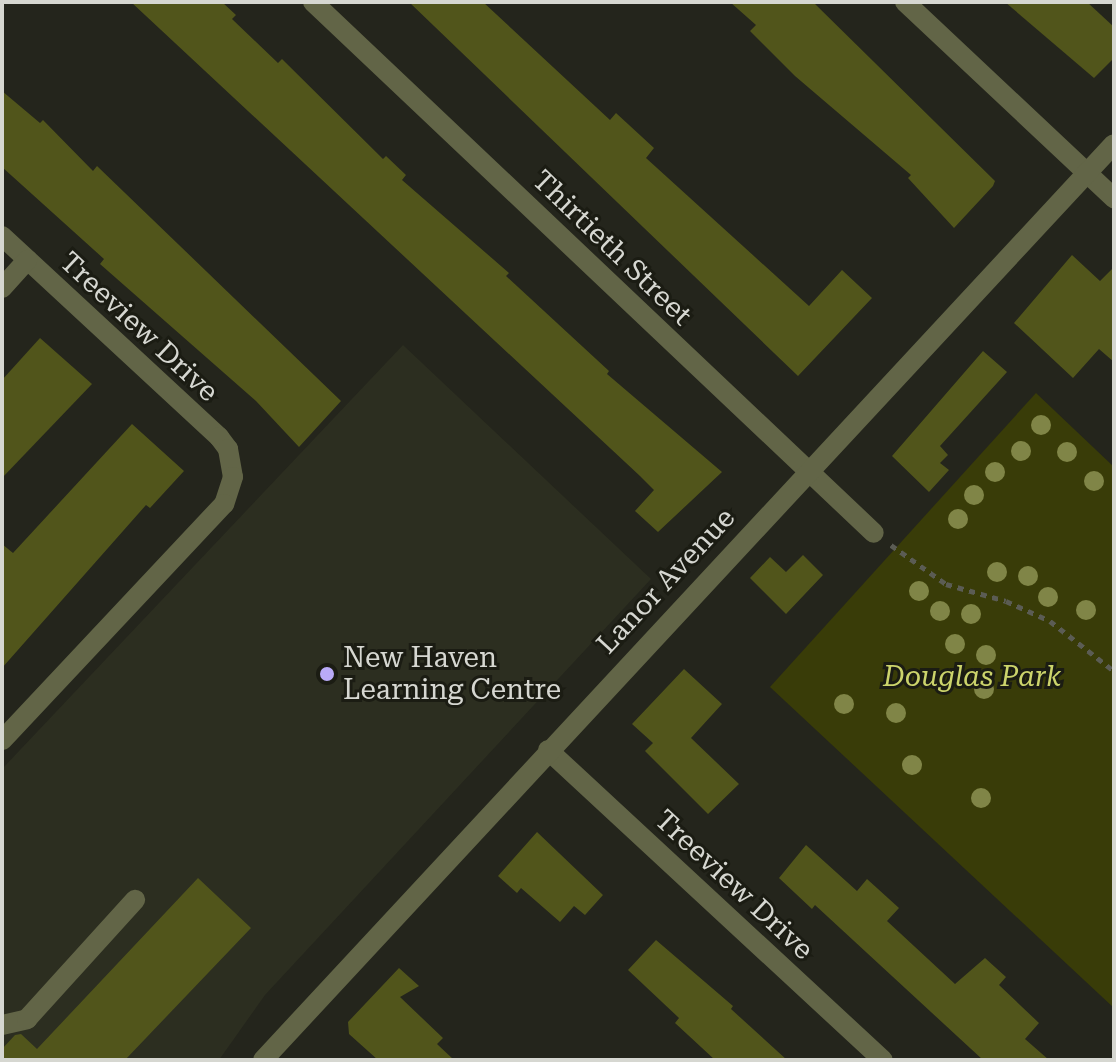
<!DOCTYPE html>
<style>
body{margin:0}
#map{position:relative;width:1116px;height:1062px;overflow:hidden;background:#24251c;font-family:"Roboto Serif",serif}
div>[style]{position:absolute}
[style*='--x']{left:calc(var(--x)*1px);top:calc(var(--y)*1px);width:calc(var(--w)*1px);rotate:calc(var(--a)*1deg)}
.built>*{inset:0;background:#2c2e20}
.green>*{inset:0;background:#393c08}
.building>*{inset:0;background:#51551b}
.path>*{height:5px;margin-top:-2.5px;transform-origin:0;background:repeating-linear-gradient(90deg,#5b5c54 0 6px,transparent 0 12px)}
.minor>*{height:20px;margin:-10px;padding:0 10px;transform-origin:10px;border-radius:10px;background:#626547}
.trees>*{width:20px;height:20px;margin:-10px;border-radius:50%;background:#808547}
.dots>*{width:22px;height:22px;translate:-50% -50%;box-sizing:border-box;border:4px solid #1b1c13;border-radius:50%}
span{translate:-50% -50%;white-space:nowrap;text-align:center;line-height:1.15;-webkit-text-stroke:6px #1b1c13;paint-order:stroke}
.street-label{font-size:28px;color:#d6d7d1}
.poi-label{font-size:28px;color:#d6d7d1}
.left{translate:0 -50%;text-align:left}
.park-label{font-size:28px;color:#ccd46b;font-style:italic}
.frame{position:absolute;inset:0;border:4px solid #d6d7d1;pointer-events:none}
</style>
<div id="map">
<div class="built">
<div style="clip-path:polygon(403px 345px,651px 579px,265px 995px,219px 1060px,2px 1060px,2px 769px)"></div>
</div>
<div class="green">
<div style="clip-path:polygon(1036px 393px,1114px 467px,1114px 1008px,770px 687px)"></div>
</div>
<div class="building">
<div style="clip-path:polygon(131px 2px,222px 2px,236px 15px,232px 19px,278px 63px,282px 59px,383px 159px,386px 156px,406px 175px,402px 180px,509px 273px,506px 276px,609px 371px,607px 374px,722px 472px,658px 532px,635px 511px,654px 490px,640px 476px)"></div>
<div style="clip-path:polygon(409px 2px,483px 2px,610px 120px,616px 113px,654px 148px,646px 158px,809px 306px,842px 270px,872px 298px,798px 376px)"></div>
<div style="clip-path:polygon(730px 2px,813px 2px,995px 181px,993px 186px,954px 228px,908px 178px,911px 175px,795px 76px,750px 31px,756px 25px)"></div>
<div style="clip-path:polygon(1005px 2px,1087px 2px,1114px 27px,1114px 58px,1094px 78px)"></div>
<div style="clip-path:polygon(2px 91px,40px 123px,43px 120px,93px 171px,97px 166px,341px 401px,299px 447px,256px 401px,100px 264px,104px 259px,2px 167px)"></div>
<div style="clip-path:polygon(1072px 255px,1100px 281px,1114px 267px,1114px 362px,1099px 349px,1073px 378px,1014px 323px)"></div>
<div style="clip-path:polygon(40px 338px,92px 384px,2px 478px,2px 380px)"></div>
<div style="clip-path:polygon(983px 351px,1007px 372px,940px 446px,948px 455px,940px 463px,949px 470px,929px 492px,892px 456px)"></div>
<div style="clip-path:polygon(132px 424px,184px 471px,150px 508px,146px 505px,2px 668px,2px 544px,13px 553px)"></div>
<div style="clip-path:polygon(803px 555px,823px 575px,786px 614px,750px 578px,770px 557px,786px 572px)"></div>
<div style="clip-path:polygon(684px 669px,722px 704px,691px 738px,739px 784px,708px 814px,645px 751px,653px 743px,632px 724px)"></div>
<div style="clip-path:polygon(537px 832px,603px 895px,585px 915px,574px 906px,560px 922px,521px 888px,517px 893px,498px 876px)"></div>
<div style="clip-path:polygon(806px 845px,857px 891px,867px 879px,899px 908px,887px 921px,955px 984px,985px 958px,1006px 977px,999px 985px,1039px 1023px,1025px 1039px,1049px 1060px,983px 1060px,815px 905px,812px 909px,779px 878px)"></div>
<div style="clip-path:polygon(198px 878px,251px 928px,125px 1060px,2px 1060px,2px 1049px,15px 1035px,21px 1034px,37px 1049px)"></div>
<div style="clip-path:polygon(656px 940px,733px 1006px,731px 1009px,787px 1060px,715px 1060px,688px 1035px,675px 1023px,679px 1018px,628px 970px)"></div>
<div style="clip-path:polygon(399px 968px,419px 986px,400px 997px,443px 1038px,437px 1044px,454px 1060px,378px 1060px,349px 1034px,348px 1022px)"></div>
</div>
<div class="path">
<div style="--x:891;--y:545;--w:67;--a:35.3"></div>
<div style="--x:946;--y:584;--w:62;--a:15.8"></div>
<div style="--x:1006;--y:601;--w:48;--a:24.4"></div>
<div style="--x:1050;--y:621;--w:81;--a:38"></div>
</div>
<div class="minor">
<div style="--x:313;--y:2;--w:772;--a:43.43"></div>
<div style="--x:905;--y:2;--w:287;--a:43.2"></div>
<div style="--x:2;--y:236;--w:296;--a:42.8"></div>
<div style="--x:219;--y:437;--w:15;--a:53"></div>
<div style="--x:228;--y:449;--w:28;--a:80"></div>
<div style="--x:233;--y:477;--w:28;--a:108"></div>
<div style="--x:224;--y:504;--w:324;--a:133.2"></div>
<div style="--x:2;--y:288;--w:38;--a:-48"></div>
<div style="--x:548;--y:750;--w:456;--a:42.8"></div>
<div style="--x:2;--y:1025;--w:26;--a:-13"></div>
<div style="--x:27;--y:1019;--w:161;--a:-47.8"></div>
<div style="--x:263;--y:1060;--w:1250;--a:-47.11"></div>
</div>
<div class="trees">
<div style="left:1041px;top:425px"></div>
<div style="left:1021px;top:451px"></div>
<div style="left:1067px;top:452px"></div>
<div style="left:995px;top:472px"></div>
<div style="left:1094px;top:481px"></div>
<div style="left:974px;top:495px"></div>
<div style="left:958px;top:519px"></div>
<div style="left:997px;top:572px"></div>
<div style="left:1028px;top:576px"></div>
<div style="left:919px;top:591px"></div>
<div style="left:1048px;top:597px"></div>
<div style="left:1086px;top:610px"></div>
<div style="left:940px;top:611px"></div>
<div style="left:971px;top:614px"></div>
<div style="left:955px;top:644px"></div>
<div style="left:986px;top:655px"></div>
<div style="left:984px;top:689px"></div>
<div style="left:844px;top:704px"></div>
<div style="left:896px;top:713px"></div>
<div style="left:912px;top:765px"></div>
<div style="left:981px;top:798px"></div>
</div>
<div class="dots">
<div style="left:327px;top:674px;background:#b9aaf7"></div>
</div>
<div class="street-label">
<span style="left:612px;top:248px;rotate:44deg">Thirtieth Street</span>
<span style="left:139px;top:327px;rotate:43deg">Treeview Drive</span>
<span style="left:666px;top:581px;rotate:-47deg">Lanor Avenue</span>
<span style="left:734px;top:885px;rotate:43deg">Treeview Drive</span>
</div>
<div class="poi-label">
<span class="left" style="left:343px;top:674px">New Haven<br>Learning Centre</span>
</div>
<div class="park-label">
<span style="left:972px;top:677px">Douglas Park</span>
</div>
<div class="frame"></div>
</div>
